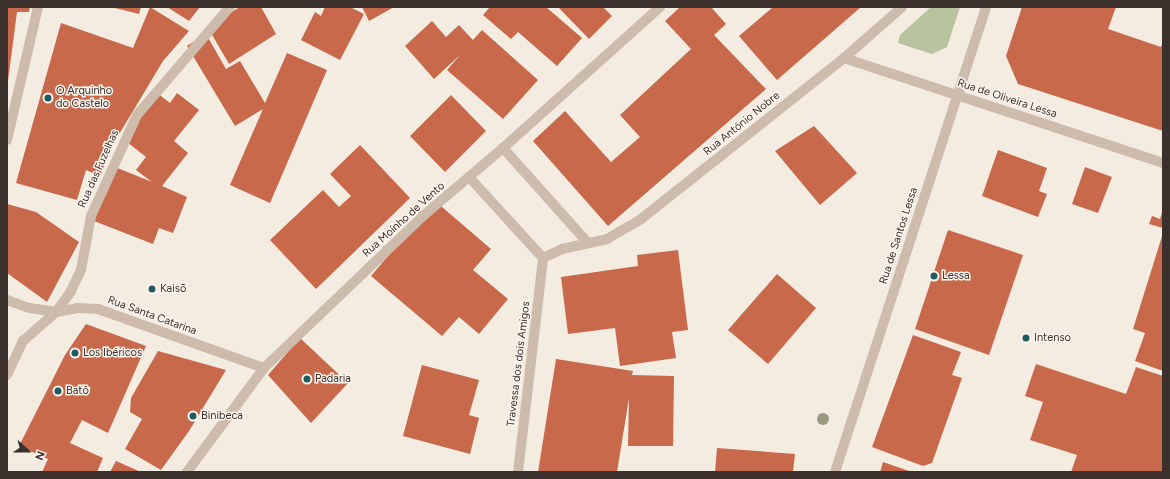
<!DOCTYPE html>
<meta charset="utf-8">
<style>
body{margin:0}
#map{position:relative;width:1170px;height:479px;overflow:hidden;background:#f4ebe1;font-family:Figtree,sans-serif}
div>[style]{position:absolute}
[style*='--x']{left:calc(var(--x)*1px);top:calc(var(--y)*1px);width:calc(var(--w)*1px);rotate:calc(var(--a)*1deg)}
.green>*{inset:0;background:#b8c4a0}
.building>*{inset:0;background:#c8694b}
.minor>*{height:10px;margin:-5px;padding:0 5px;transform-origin:5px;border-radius:5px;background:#cdbbac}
.trees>*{width:12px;height:12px;margin:-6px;border-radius:50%;background:#969b7f}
.dots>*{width:11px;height:11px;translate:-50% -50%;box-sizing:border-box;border:2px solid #fbf5ee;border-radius:50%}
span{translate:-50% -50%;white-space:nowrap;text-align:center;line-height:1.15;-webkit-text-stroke:3px #fbf5ee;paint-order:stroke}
.poi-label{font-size:11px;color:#3b302b}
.left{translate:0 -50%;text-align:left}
.street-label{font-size:11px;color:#3b302b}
.frame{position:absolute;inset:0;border:8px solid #3b302b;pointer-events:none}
.north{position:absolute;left:8px;top:431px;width:40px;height:40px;-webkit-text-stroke:3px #fbf5ee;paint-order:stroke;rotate:111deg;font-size:11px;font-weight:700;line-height:16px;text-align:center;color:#3b302b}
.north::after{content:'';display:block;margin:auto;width:14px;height:18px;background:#3b302b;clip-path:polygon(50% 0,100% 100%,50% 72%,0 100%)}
</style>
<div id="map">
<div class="green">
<div style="clip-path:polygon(931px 7px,960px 7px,947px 47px,932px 54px,898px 43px,900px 35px)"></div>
</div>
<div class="building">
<div style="clip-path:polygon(7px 7px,30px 7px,29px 12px,17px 12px,8px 81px)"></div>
<div style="clip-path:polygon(111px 7px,141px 7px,139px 14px)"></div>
<div style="clip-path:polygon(150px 7px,189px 31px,163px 61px,112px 146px,100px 176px,86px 170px,77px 200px,16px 183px,61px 23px,133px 48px)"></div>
<div style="clip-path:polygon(167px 7px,200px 7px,189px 21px)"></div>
<div style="clip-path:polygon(240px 7px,261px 7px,276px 34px,229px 64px,207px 26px)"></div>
<div style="clip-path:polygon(325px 7px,350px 7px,364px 14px,340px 60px,301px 40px,315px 12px,321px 16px)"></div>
<div style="clip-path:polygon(362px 7px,394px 7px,369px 21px)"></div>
<div style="clip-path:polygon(490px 7px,546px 7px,582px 38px,557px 66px,518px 32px,511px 39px,483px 15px)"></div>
<div style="clip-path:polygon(558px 7px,603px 7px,612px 16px,589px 39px)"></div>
<div style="clip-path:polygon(680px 7px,711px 7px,726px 24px,714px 35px,766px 89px,608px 226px,533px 141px,565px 111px,611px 162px,640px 137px,620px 115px,691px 49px,665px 21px)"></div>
<div style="clip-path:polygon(773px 7px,861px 7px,777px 80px,739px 36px)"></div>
<div style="clip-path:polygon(1022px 7px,1116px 7px,1108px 29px,1161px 47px,1163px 41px,1163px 131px,1018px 84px,1006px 56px)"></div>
<div style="clip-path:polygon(432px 21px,446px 37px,459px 25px,473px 40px,482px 30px,538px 80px,503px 119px,447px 70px,460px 55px,434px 79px,405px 46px)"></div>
<div style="clip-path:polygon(206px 34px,226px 69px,240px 61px,265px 103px,287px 53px,327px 70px,270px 203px,230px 185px,263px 109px,235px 126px,187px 46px)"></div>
<div style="clip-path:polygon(157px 93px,170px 103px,177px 93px,199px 110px,174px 141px,188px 153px,162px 186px,187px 197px,173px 233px,159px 228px,153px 244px,94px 221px,115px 167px,152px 182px,136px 170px,146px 157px,122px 138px)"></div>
<div style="clip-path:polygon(451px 95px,486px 131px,445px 172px,410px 136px)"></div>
<div style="clip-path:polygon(814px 126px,857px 173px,820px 205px,775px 151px)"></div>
<div style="clip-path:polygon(360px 145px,410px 198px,316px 289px,270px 240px,323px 190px,339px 207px,351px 196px,330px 174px)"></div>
<div style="clip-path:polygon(998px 150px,1047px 168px,1039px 191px,1047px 194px,1038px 217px,982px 196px)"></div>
<div style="clip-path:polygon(1085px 167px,1112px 177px,1098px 213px,1072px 204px)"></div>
<div style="clip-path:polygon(435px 201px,491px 249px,473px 270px,508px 299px,479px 334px,459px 317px,442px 336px,371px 276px)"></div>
<div style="clip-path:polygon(7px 204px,36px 212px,79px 242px,47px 302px,7px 273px)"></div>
<div style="clip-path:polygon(1163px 209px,1163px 228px,1149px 224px,1152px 216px,1160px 219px)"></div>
<div style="clip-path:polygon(948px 230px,1023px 255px,989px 355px,915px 329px)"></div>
<div style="clip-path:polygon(1163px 233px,1163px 371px,1135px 361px,1145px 333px,1133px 329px)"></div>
<div style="clip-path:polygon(678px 250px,688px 330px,672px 332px,676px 358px,620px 366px,615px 328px,568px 334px,561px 277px,638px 266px,637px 255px)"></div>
<div style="clip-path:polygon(777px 274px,816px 308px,768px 364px,728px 330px)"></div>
<div style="clip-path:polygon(86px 324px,146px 346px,108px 433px,82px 420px,70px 443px,103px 458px,97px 472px,42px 472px,48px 459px,19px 446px,65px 355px)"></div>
<div style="clip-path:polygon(913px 335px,961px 352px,952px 375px,962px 378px,932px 463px,923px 466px,872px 447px)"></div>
<div style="clip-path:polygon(300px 338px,348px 383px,311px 423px,268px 375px)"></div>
<div style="clip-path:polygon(158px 351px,226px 370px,189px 431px,161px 470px,125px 449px,142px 419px,130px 412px,131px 398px)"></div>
<div style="clip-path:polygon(556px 359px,633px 371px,632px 375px,674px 376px,673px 446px,628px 446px,629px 398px,617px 472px,538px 472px)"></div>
<div style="clip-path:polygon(1036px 364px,1126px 394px,1136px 367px,1163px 376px,1163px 472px,1071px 472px,1077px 455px,1030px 440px,1043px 402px,1025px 396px)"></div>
<div style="clip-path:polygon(422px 365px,479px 380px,469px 415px,479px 418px,470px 454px,403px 436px)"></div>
<div style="clip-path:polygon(717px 448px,795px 454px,793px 472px,715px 472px)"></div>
<div style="clip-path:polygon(116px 461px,141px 472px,110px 472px)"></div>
<div style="clip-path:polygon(883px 462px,912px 472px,880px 472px)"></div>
</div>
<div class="minor">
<div style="--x:844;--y:58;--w:336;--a:18.2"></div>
<div style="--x:7;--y:140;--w:137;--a:-76.9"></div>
<div style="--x:503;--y:148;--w:127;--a:48.2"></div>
<div style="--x:469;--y:177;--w:110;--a:47.6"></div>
<div style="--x:7;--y:300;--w:23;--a:20"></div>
<div style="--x:29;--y:308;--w:27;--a:8"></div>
<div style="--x:56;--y:312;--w:22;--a:-10"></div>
<div style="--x:78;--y:308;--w:20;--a:3"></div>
<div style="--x:98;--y:309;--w:176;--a:19.6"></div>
<div style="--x:7;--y:375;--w:38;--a:-65"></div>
<div style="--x:23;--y:341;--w:44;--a:-41.3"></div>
<div style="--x:56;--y:312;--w:26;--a:-54"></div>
<div style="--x:71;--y:291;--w:23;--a:-65"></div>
<div style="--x:81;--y:270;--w:55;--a:-79.5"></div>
<div style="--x:91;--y:216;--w:111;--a:-65.5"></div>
<div style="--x:137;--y:115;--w:143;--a:-49.3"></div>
<div style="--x:187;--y:472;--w:129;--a:-53.5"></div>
<div style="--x:264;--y:368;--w:220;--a:-43.7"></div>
<div style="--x:423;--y:216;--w:105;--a:-40.4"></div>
<div style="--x:503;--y:148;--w:211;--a:-41.9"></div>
<div style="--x:518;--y:472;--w:215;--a:-83.3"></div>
<div style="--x:543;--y:258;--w:21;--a:-25"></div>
<div style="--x:562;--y:249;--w:46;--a:-12.5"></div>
<div style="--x:607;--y:239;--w:39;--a:-30"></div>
<div style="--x:641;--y:219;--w:259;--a:-38.4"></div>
<div style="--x:844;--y:58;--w:77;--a:-41.3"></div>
<div style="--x:835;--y:472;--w:489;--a:-72"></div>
</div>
<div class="trees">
<div style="left:823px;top:419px"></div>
</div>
<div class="dots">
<div style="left:48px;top:98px;background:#1f5a5e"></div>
<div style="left:934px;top:276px;background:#1f5a5e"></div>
<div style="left:152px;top:289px;background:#1f5a5e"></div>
<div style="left:1026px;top:338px;background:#1f5a5e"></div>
<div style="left:75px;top:353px;background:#1f5a5e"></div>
<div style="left:307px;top:379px;background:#1f5a5e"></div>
<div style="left:58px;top:391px;background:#1f5a5e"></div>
<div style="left:193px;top:416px;background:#1f5a5e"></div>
</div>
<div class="poi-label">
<span class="left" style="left:56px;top:98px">O Arquinho<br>do Castelo</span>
<span class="left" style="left:942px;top:276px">Lessa</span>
<span class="left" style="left:160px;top:289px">Kaisō</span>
<span class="left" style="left:1034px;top:338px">Intenso</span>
<span class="left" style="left:83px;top:353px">Los Ibéricos</span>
<span class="left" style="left:315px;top:379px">Padaria</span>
<span class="left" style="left:66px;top:391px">Batô</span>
<span class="left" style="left:201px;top:416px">Binibeca</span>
</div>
<div class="street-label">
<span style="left:1007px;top:99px;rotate:18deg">Rua de Oliveira Lessa</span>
<span style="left:742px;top:124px;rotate:-39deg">Rua António Nobre</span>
<span style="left:99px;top:169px;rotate:-66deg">Rua das Fuzelhas</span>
<span style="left:404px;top:220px;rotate:-42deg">Rua Moínho de Vento</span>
<span style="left:899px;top:236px;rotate:-72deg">Rua de Santos Lessa</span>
<span style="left:152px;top:316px;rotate:20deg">Rua Santa Catarina</span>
<span style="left:519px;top:364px;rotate:-83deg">Travessa dos dois Amigos</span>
</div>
<div class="frame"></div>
<div class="north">N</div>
</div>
